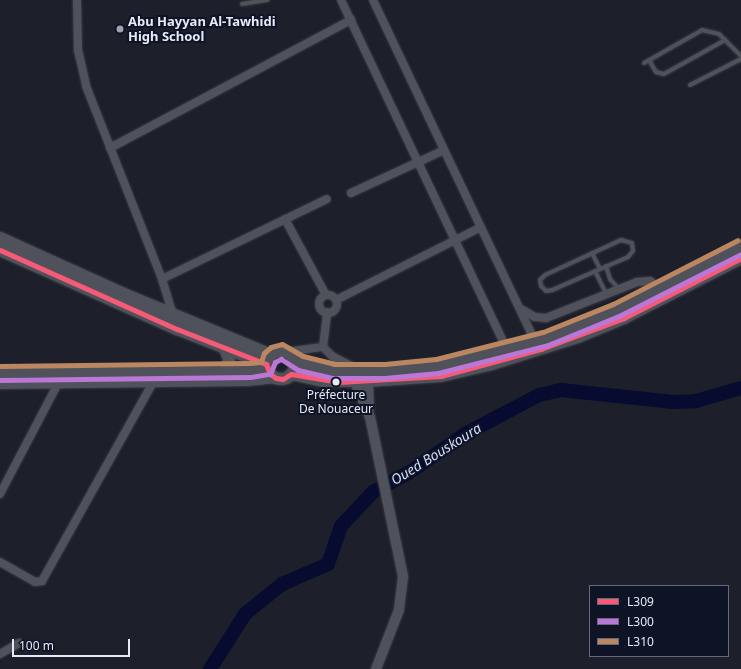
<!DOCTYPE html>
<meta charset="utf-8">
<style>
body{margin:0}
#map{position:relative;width:741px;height:669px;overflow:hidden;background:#1d202a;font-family:"Noto Sans",sans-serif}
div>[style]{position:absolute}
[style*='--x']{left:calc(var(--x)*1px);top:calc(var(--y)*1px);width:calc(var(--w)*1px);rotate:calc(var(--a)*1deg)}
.river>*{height:14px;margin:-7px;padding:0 7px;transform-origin:7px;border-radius:7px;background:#060b2f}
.roads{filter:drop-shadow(0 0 1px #393b43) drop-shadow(0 0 1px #393b43)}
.service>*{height:4px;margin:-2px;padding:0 2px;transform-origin:2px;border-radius:2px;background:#50525b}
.minor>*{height:8px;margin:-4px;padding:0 4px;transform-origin:4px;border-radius:4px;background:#50525b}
.minor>.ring{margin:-4px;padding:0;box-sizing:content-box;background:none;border:8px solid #50525b;border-radius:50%}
.tertiary>*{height:10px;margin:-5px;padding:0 5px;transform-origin:5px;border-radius:5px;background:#50525b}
.secondary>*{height:12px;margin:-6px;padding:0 6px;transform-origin:6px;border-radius:6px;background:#50525b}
.secondary>.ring{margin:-6px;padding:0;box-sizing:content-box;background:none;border:12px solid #50525b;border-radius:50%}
.bus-1>*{height:5px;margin:-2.5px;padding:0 2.5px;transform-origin:2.5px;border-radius:2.5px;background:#f75a77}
.bus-2>*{height:5px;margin:-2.5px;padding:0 2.5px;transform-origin:2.5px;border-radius:2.5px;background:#ba77d6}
.bus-3>*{height:5px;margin:-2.5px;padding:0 2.5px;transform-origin:2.5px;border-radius:2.5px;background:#bb8660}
.dots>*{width:11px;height:11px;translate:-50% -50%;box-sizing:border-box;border:2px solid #0e1425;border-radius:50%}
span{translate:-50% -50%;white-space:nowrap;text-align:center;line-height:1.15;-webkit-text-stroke:4px #0e1425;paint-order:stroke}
.bus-label{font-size:12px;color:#e5eaf7}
.poi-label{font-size:13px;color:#e5eaf7;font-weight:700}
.left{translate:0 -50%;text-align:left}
.water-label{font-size:14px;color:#d2ddfa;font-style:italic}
.legend{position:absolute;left:589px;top:585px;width:140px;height:72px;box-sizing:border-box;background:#0e1425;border:1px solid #646a79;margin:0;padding:5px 7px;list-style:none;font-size:12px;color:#e5eaf7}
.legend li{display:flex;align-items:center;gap:8px;height:20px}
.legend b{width:20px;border:1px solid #646a79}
.scale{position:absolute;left:12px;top:639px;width:118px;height:18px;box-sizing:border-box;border:2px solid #e5eaf7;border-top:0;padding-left:5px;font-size:12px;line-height:14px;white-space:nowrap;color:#e5eaf7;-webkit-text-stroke:3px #0e1425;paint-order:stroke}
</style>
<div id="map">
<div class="river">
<div style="--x:210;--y:669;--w:65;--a:-57.5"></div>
<div style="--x:245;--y:614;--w:48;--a:-39"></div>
<div style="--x:282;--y:584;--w:50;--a:-23.5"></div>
<div style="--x:328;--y:564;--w:40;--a:-71.1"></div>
<div style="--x:341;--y:526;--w:47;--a:-46.7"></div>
<div style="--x:373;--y:492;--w:42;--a:-28.4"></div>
<div style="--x:410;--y:472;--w:67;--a:-34.6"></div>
<div style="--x:465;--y:434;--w:84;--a:-27.8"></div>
<div style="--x:539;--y:395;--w:23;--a:-13"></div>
<div style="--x:561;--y:390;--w:113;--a:6.1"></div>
<div style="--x:673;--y:402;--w:23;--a:-2"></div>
<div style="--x:696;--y:401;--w:47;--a:-16.1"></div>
</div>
<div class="roads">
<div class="service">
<div style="--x:242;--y:4;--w:26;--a:-9"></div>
<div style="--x:649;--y:60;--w:14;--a:60"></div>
<div style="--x:656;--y:72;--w:8;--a:14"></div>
<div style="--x:664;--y:74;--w:70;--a:-29.1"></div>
<div style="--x:644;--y:63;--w:67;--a:-29.6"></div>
<div style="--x:702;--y:30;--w:17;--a:13"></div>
<div style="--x:719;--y:34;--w:31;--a:45"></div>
<div style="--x:690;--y:85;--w:57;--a:-27"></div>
<div style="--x:621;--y:240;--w:11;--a:15"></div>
<div style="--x:632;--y:243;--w:8;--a:83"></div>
<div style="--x:633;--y:251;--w:8;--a:130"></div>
<div style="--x:628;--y:257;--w:83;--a:156.5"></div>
<div style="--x:552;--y:290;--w:6;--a:171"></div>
<div style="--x:546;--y:291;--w:7;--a:-135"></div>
<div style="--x:541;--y:286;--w:6;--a:-99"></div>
<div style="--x:540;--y:280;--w:7;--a:-45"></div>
<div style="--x:545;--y:275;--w:84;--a:-24.7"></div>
<div style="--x:592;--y:253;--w:18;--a:63"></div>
<div style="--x:606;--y:266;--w:14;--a:73"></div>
<div style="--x:610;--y:279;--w:13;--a:48"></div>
<div style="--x:595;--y:271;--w:25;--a:64"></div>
</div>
<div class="minor">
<div style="--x:77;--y:0;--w:50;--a:88.9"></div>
<div style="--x:78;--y:50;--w:37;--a:77"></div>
<div style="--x:86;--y:86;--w:207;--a:68.5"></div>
<div style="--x:162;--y:279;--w:38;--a:73"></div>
<div style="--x:341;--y:0;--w:386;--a:64.6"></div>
<div style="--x:373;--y:0;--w:378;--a:64.6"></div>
<div style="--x:110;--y:148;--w:273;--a:-28"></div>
<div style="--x:351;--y:193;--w:102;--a:-24.8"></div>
<div style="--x:285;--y:219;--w:86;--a:61.7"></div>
<div style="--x:162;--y:279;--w:183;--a:-25.9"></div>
<div class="ring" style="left:319px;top:295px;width:10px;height:10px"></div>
<div style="--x:336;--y:300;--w:162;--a:-26.7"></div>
<div style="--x:521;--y:309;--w:16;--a:30"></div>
<div style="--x:535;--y:317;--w:11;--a:5"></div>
<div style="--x:546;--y:318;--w:98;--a:-21.6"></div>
<div style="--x:637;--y:282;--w:13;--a:-4"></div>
<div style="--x:650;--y:281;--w:15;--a:37"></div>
<div style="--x:323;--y:347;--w:35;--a:-83"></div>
<div style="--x:286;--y:352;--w:37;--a:-8"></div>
<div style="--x:323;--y:347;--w:13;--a:45"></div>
<div style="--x:332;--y:356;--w:33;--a:27"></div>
<div style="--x:0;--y:494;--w:131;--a:-62.3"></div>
<div style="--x:0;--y:562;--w:40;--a:29.7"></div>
<div style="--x:35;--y:582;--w:7;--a:-8"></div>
<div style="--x:42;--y:581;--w:228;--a:-60.8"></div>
<div style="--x:0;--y:654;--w:22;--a:-30"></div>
</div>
<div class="tertiary">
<div style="--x:0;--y:373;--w:226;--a:-0.3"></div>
<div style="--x:226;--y:372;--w:41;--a:-5.6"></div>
<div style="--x:364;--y:376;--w:6;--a:51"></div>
<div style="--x:368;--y:381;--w:28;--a:88"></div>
<div style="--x:355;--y:382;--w:38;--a:67"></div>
<div style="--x:370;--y:417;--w:163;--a:78.3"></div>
<div style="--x:403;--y:577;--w:33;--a:97"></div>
<div style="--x:399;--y:610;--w:63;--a:111.3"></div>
<div style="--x:0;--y:384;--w:248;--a:-0.7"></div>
<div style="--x:248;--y:381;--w:28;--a:-6"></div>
</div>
<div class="secondary">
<div style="--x:0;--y:238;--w:136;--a:24.3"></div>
<div style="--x:124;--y:294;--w:159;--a:22.5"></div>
<div style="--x:0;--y:250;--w:194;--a:24.1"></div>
<div style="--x:177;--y:329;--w:96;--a:21.5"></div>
<div style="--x:224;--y:347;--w:13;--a:67"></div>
<div style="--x:229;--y:359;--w:13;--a:103"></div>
<div class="ring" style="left:267px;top:351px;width:16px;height:16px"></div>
<div style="--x:294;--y:361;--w:40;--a:14.4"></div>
<div style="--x:333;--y:371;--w:28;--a:0"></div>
<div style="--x:361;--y:371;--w:96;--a:-4.8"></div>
<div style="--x:457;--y:363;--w:91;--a:-15.3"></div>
<div style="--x:545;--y:339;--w:77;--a:-22.2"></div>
<div style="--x:616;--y:310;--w:140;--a:-27.1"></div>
<div style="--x:291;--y:374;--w:34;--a:12"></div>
<div style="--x:324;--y:381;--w:44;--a:0"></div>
<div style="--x:368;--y:381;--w:73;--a:-3.9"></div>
<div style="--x:441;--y:376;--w:52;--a:-13.2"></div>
<div style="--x:492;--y:364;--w:90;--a:-17.4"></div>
<div style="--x:578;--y:337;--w:50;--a:-22.4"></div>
<div style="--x:624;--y:318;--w:131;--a:-27.1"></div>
</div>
</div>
<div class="bus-1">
<div style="--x:0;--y:250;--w:194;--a:24.1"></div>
<div style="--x:177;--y:329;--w:96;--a:21.5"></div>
<div style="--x:266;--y:364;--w:11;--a:68"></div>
<div style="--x:270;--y:374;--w:7;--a:34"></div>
<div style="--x:276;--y:378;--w:7;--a:8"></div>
<div style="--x:283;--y:379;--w:9;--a:-32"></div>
<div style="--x:291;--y:374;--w:49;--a:9.5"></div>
<div style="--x:339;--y:382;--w:102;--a:-3.4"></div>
<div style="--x:441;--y:376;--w:104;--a:-15.1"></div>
<div style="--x:541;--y:349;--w:89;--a:-20.5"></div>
<div style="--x:624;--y:318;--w:131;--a:-27.1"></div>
</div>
<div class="bus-2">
<div style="--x:0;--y:380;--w:250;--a:-0.7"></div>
<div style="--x:250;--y:377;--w:20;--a:-9"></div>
<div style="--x:270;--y:374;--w:13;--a:-67"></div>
<div style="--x:275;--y:362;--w:7;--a:-27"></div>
<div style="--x:281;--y:359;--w:20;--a:33"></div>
<div style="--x:298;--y:370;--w:35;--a:13"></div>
<div style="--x:332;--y:378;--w:53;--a:0"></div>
<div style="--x:385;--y:378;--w:53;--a:-5.4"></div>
<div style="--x:438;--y:373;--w:114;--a:-14.3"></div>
<div style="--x:548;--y:345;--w:77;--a:-22.2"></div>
<div style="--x:619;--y:316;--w:137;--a:-26.9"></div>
</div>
<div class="bus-3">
<div style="--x:0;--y:366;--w:249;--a:-0.7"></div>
<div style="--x:249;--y:363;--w:12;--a:-5"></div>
<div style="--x:261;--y:362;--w:9;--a:-72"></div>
<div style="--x:264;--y:353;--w:9;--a:-41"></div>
<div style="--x:271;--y:347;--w:11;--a:-15"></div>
<div style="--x:282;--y:344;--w:24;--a:30"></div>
<div style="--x:303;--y:356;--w:32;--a:14"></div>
<div style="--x:334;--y:364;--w:51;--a:0"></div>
<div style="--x:385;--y:364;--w:51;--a:-5.6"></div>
<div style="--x:436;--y:359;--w:110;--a:-14.2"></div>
<div style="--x:543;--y:332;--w:75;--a:-21.8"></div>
<div style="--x:613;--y:304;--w:140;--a:-27.1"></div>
</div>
<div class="dots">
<div style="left:120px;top:29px;background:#9fa3af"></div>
<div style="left:336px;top:382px;background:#e5eaf7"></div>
</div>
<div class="bus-label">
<span style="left:336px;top:402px">Préfecture<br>De Nouaceur</span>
</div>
<div class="poi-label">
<span class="left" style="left:128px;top:29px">Abu Hayyan Al-Tawhidi<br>High School</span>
</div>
<div class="water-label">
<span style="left:436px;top:454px;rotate:-32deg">Oued Bouskoura</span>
</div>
<ul class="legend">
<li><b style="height:5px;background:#f75a77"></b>L309</li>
<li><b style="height:5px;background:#ba77d6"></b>L300</li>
<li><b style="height:5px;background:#bb8660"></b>L310</li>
</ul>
<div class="scale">100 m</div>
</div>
